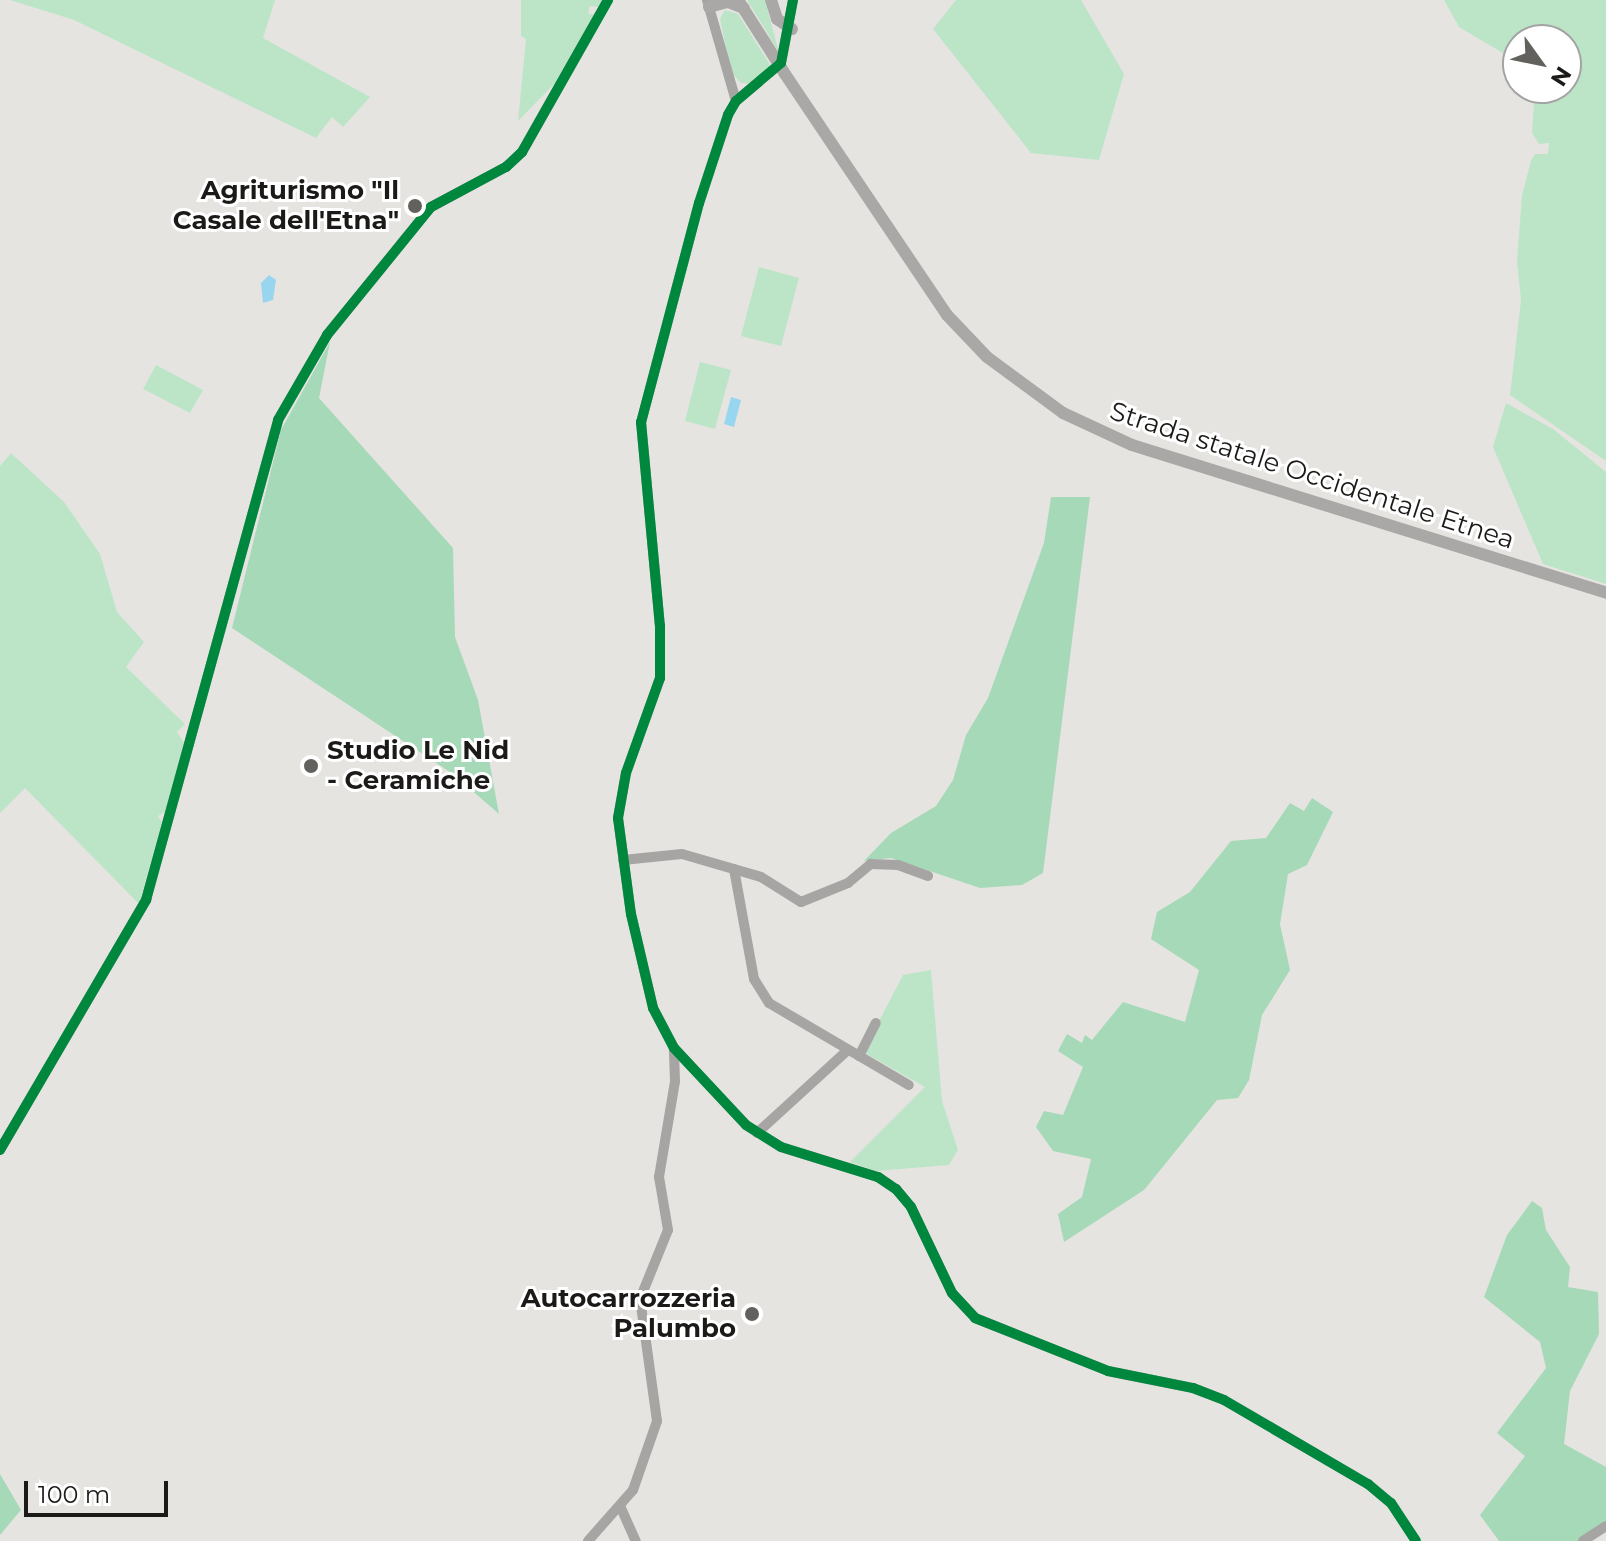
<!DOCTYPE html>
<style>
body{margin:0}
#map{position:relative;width:1606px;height:1541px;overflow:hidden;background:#e6e4e1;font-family:Montserrat,sans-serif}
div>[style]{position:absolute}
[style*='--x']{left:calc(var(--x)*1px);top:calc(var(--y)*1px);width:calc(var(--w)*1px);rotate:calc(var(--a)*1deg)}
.green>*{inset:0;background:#bce5c8}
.forest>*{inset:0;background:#a5d9b7}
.water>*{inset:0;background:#98d5ef}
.minor>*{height:10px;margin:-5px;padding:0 5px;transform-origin:5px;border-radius:5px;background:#a6a5a4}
.major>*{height:12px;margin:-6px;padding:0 6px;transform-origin:6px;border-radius:6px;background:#aaa8a6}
.major-bridge>*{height:12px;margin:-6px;padding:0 6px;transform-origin:6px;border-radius:6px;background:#aaa8a6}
.cycleway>*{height:10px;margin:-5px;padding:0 5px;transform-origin:5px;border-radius:5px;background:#00873e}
.dots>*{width:22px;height:22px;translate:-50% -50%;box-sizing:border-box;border:4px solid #fff;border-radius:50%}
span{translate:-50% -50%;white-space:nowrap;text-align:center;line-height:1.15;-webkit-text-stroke:6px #fff;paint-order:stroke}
.poi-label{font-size:26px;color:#1b1a18;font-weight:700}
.right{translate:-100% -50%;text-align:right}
.left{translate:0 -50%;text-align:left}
.street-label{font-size:26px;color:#1b1a18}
.north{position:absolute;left:1502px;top:24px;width:80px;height:80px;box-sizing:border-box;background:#fff;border:2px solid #a4a3a3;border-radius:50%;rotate:123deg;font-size:22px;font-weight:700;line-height:32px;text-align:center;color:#1b1a18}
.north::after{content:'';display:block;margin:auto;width:28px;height:36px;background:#62615e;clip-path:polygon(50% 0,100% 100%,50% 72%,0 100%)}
.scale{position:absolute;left:24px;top:1481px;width:144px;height:36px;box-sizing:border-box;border:4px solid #1b1a18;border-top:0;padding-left:10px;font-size:24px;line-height:28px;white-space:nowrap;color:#1b1a18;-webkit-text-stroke:6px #fff;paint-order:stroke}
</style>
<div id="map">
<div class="green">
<div style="clip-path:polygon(10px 0,275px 0,263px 38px,370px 97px,343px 127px,332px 117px,316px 138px,74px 20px)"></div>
<div style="clip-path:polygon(521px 0,603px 0,599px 7px,590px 6px,588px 13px,594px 15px,558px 80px,518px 121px,526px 39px,521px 36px)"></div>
<div style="clip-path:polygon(747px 0,765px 0,779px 53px,765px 29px)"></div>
<div style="clip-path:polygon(956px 0,1081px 0,1124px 74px,1099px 160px,1031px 153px,933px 29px)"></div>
<div style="clip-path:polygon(1444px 0,1606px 0,1606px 461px,1510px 395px,1521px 300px,1517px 261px,1522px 195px,1531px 161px,1535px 154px,1548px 154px,1549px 143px,1539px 144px,1532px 133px,1535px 88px,1566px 88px,1566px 40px,1518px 40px,1518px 62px,1459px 27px)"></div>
<div style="clip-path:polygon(725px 10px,738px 14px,772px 68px,752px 84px,741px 83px,731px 72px,720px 19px)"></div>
<div style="clip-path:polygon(759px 267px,799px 278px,781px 346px,741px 336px)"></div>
<div style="clip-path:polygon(700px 362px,731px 370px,715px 429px,685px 421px)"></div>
<div style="clip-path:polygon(156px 365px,203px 390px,190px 413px,143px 389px)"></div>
<div style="clip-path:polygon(1506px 403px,1553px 429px,1606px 472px,1606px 584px,1543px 564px,1493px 447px)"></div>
<div style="clip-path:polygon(11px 453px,64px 502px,100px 554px,117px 612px,144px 642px,126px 667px,185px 724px,177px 732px,184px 743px,166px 811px,158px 816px,162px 822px,139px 904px,25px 788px,0 813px,0 466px)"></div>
<div style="clip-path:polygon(931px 970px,942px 1101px,958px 1150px,949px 1165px,876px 1171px,850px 1162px,925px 1087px,863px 1052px,903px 975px)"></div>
</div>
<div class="forest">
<div style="clip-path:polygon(330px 342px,319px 398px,453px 548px,455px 637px,478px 700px,499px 814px,453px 774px,232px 628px,281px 430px)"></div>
<div style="clip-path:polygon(1051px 497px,1090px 497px,1043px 873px,1022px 885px,980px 888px,891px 858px,864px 861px,891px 833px,936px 806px,953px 780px,966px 735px,988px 698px,1044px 543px)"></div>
<div style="clip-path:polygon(1312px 798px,1333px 812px,1307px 865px,1288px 874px,1280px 924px,1290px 970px,1262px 1015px,1249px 1080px,1238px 1098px,1217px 1100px,1144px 1190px,1064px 1242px,1058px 1214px,1082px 1197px,1091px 1159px,1053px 1151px,1036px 1127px,1044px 1111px,1063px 1115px,1083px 1067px,1058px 1051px,1067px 1034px,1082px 1043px,1085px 1035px,1092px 1040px,1123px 1002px,1185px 1022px,1199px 970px,1151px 939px,1157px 912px,1190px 892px,1231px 841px,1266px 838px,1290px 803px,1304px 811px)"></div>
<div style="clip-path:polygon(1532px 1201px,1542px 1208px,1546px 1230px,1570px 1267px,1568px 1287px,1598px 1292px,1599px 1334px,1570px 1391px,1564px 1444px,1606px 1467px,1606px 1522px,1579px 1541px,1499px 1541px,1480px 1515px,1525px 1456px,1497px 1433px,1546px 1368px,1540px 1342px,1484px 1297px,1507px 1235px)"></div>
<div style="clip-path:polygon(0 1474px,21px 1510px,0 1535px)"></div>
</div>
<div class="water">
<div style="clip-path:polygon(269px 275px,276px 280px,273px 300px,263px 303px,261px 283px)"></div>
<div style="clip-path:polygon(731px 397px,741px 400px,734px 427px,724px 424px)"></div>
</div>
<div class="minor">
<div style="--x:707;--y:0;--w:105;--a:74"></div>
<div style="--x:793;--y:0;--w:64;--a:100.8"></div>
<div style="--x:781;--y:63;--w:59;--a:139.8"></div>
<div style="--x:736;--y:101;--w:16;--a:120"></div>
<div style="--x:728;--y:115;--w:93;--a:108.2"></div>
<div style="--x:699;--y:203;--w:227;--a:104.8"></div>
<div style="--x:641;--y:422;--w:205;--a:84.7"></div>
<div style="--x:660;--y:626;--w:52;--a:90"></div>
<div style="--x:660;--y:678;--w:101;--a:109.7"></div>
<div style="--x:626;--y:773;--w:46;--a:100.1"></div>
<div style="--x:618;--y:818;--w:97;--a:82.3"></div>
<div style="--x:631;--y:914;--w:97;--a:76.8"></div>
<div style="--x:653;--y:1008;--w:45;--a:62.3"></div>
<div style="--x:674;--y:1048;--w:105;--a:46.9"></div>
<div style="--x:746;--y:1125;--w:41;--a:32.2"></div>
<div style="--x:781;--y:1147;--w:102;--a:17.2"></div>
<div style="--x:878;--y:1177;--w:22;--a:34"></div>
<div style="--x:896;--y:1189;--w:23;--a:50"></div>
<div style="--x:911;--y:1207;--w:95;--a:64.5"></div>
<div style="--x:952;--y:1293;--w:34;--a:47"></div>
<div style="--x:975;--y:1318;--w:143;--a:21.7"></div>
<div style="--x:1108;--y:1371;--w:87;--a:11.3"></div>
<div style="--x:1193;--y:1388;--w:33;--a:21"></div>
<div style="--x:1224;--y:1400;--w:167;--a:30.3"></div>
<div style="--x:1368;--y:1484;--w:30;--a:40"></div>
<div style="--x:1391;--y:1503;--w:45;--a:56.7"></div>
<div style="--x:623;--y:860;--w:59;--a:-5.8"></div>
<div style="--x:682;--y:854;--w:82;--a:16.2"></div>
<div style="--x:761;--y:877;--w:47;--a:32"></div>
<div style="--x:801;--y:902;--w:51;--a:-22"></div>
<div style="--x:848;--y:883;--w:30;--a:-40"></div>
<div style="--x:871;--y:864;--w:27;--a:2"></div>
<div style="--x:898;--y:865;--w:32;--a:20"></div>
<div style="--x:734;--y:869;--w:112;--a:79.7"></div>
<div style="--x:754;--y:979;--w:28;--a:58"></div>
<div style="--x:769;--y:1003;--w:162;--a:30.4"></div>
<div style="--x:859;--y:1056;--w:37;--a:-63"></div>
<div style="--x:757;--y:1133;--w:123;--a:-42.4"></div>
<div style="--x:0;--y:1150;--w:290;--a:-59.7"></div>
<div style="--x:146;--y:900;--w:498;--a:-74.6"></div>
<div style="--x:278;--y:420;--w:98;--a:-60"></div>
<div style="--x:327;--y:335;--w:165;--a:-50.9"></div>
<div style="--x:431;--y:207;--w:85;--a:-28.1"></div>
<div style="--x:506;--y:167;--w:22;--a:-43"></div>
<div style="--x:522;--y:152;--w:175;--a:-60.5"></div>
<div style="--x:621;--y:1508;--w:36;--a:66"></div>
<div style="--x:588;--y:1541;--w:68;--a:-48.6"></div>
<div style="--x:633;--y:1490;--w:73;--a:-70.8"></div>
<div style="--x:657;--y:1421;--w:123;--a:-97.9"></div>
<div style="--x:640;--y:1299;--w:74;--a:-67.9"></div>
<div style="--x:668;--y:1230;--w:54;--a:-99.6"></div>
<div style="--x:659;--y:1177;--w:97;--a:-80.5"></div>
<div style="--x:675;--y:1081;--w:33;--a:-92"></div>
<div style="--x:1583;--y:1541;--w:27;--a:-33"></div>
</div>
<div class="major">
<div style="--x:738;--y:0;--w:69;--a:57.5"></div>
<div style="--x:771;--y:0;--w:20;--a:72"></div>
<div style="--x:777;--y:19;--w:18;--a:34"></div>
<div style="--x:709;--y:7;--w:20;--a:-15"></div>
<div style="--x:728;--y:2;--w:17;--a:21"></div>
<div style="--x:785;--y:74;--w:290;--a:56.1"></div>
<div style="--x:947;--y:315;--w:58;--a:46.4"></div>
<div style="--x:987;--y:357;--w:94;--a:36.4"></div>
<div style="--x:1063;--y:413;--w:76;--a:24.9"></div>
<div style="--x:1132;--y:445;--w:497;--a:17.3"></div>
</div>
<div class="major-bridge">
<div style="--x:775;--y:58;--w:19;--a:58"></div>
</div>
<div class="cycleway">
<div style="--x:793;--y:0;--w:64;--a:100.8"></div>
<div style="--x:781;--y:63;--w:59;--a:139.8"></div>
<div style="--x:736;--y:101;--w:16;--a:120"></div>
<div style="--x:728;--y:115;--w:93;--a:108.2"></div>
<div style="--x:699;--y:203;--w:227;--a:104.8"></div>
<div style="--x:641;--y:422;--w:205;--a:84.7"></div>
<div style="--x:660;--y:626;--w:52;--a:90"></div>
<div style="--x:660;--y:678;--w:101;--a:109.7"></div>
<div style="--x:626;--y:773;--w:46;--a:100.1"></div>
<div style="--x:618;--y:818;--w:97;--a:82.3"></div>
<div style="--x:631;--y:914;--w:97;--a:76.8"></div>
<div style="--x:653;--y:1008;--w:45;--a:62.3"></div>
<div style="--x:674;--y:1048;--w:105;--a:46.9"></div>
<div style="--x:746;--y:1125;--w:41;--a:32.2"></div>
<div style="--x:781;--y:1147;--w:102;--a:17.2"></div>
<div style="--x:878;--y:1177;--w:22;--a:34"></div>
<div style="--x:896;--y:1189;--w:23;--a:50"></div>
<div style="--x:911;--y:1207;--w:95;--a:64.5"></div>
<div style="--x:952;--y:1293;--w:34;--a:47"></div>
<div style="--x:975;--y:1318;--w:143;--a:21.7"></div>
<div style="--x:1108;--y:1371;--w:87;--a:11.3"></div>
<div style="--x:1193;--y:1388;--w:33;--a:21"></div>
<div style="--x:1224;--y:1400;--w:167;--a:30.3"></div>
<div style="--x:1368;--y:1484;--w:30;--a:40"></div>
<div style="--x:1391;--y:1503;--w:45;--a:56.7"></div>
<div style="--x:0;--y:1150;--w:290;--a:-59.7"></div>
<div style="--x:146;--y:900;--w:498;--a:-74.6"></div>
<div style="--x:278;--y:420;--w:98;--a:-60"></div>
<div style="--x:327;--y:335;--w:165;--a:-50.9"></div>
<div style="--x:431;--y:207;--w:85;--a:-28.1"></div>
<div style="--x:506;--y:167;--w:22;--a:-43"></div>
<div style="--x:522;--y:152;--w:175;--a:-60.5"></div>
</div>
<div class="dots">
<div style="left:415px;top:206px;background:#62615e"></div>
<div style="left:311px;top:766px;background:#62615e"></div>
<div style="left:752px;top:1314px;background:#62615e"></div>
</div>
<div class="poi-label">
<span class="right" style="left:399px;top:206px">Agriturismo "Il<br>Casale dell'Etna"</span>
<span class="left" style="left:327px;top:766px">Studio Le Nid<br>- Ceramiche</span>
<span class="right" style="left:736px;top:1314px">Autocarrozzeria<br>Palumbo</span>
</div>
<div class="street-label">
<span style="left:1312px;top:476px;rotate:18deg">Strada statale Occidentale Etnea</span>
</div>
<div class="north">N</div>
<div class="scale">100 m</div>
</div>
